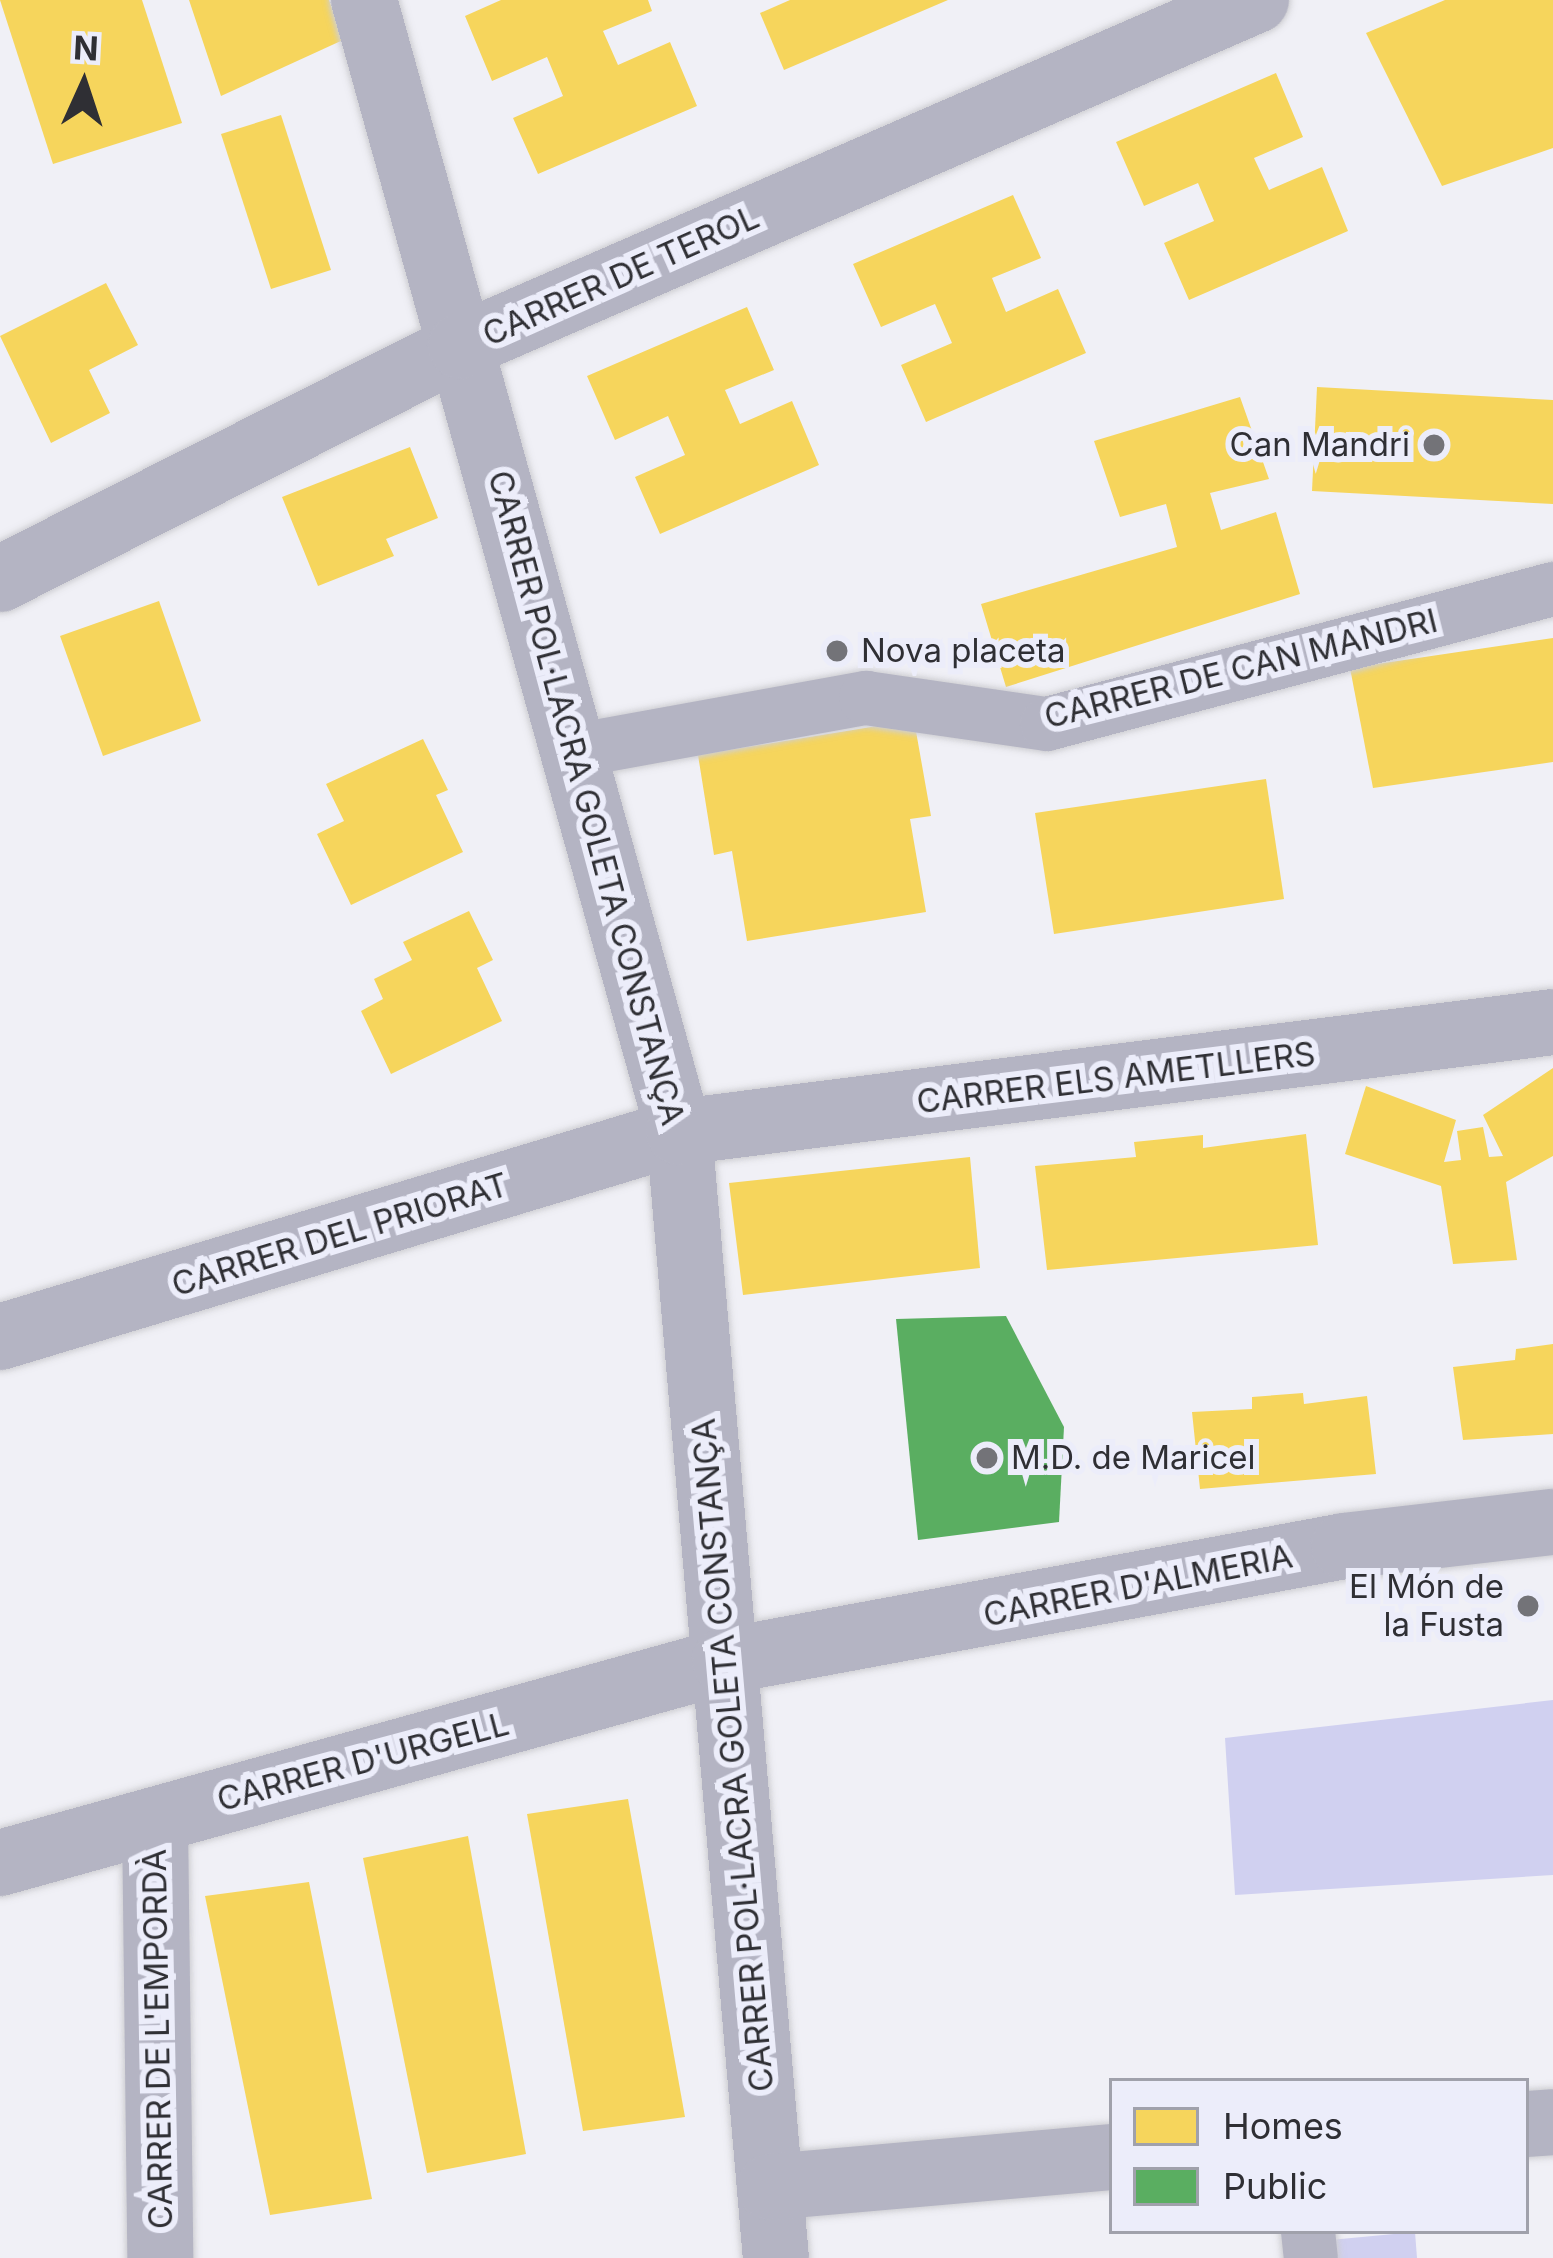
<!DOCTYPE html>
<meta charset="utf-8">
<style>
body{margin:0}
#map{position:relative;width:1553px;height:2258px;overflow:hidden;background:#f0f0f6;font-family:Inter,sans-serif}
div>[style]{position:absolute}
[style*='--x']{left:calc(var(--x)*1px);top:calc(var(--y)*1px);width:calc(var(--w)*1px);rotate:calc(var(--a)*1deg)}
.green>*{inset:0;background:#d0d0f0}
.homes>*{inset:0;background:#f6d55c}
.public>*{inset:0;background:#5aae61}
.roads{filter:drop-shadow(0 0 3px #ceced2) drop-shadow(0 0 3px #ceced2)}
.pedestrian>*{height:54px;margin:-27px;padding:0 27px;transform-origin:27px;border-radius:27px;background:#b4b4c3}
.minor>*{height:66px;margin:-33px;padding:0 33px;transform-origin:33px;border-radius:33px;background:#b4b4c3}
.dots>*{width:33px;height:33px;translate:-50% -50%;box-sizing:border-box;border:6px solid #ecedfa;border-radius:50%}
span{translate:-50% -50%;white-space:nowrap;text-align:center;line-height:1.15;-webkit-text-stroke:12px #ecedfa;paint-order:stroke}
.street-label{font-size:33px;color:#2f2f34}
.poi-label{font-size:33px;color:#2f2f34}
.right{translate:-100% -50%;text-align:right}
.left{translate:0 -50%;text-align:left}
.legend{position:absolute;left:1109px;top:2078px;width:420px;height:156px;box-sizing:border-box;background:#ecedfa;border:3px solid #a0a1ab;margin:0;padding:15px 21px;list-style:none;font-size:36px;color:#2f2f34}
.legend li{display:flex;align-items:center;gap:24px;height:60px}
.legend b{width:60px;border:3px solid #a0a1ab}
.north{position:absolute;left:24px;top:24px;width:120px;height:120px;-webkit-text-stroke:9px #ecedfa;paint-order:stroke;rotate:3deg;font-size:33px;font-weight:700;line-height:48px;text-align:center;color:#2f2f34}
.north::after{content:'';display:block;margin:auto;width:42px;height:54px;background:#2f2f34;clip-path:polygon(50% 0,100% 100%,50% 72%,0 100%)}
</style>
<div id="map">
<div class="green">
<div style="clip-path:polygon(1553px 1700px,1553px 1875px,1235px 1895px,1225px 1738px)"></div>
<div style="clip-path:polygon(1415px 2232px,1417px 2258px,1311px 2258px,1309px 2242px)"></div>
</div>
<div class="homes">
<div style="clip-path:polygon(0 0,142px 0,182px 123px,53px 164px)"></div>
<div style="clip-path:polygon(189px 0,329px 0,343px 40px,221px 96px)"></div>
<div style="clip-path:polygon(501px 0,648px 0,652px 11px,603px 31px,618px 65px,670px 42px,697px 106px,538px 174px,513px 118px,563px 96px,547px 57px,492px 81px,465px 16px)"></div>
<div style="clip-path:polygon(790px 0,948px 0,784px 70px,760px 13px)"></div>
<div style="clip-path:polygon(1445px 0,1553px 0,1553px 148px,1442px 186px,1366px 33px)"></div>
<div style="clip-path:polygon(1276px 73px,1303px 137px,1254px 158px,1269px 190px,1322px 167px,1348px 231px,1189px 300px,1164px 243px,1214px 221px,1198px 183px,1144px 206px,1116px 142px)"></div>
<div style="clip-path:polygon(281px 115px,331px 270px,271px 289px,221px 134px)"></div>
<div style="clip-path:polygon(1013px 195px,1041px 258px,992px 278px,1006px 312px,1058px 289px,1086px 353px,926px 422px,901px 365px,952px 343px,935px 304px,881px 327px,853px 264px)"></div>
<div style="clip-path:polygon(106px 283px,138px 345px,89px 370px,110px 413px,51px 443px,0 336px)"></div>
<div style="clip-path:polygon(747px 307px,774px 370px,725px 390px,740px 424px,792px 401px,819px 465px,660px 534px,635px 477px,685px 455px,668px 416px,615px 440px,587px 376px)"></div>
<div style="clip-path:polygon(1317px 387px,1553px 400px,1553px 504px,1312px 491px)"></div>
<div style="clip-path:polygon(1240px 397px,1269px 479px,1210px 493px,1221px 530px,1276px 512px,1300px 594px,1006px 687px,981px 604px,1177px 547px,1166px 504px,1120px 517px,1094px 441px)"></div>
<div style="clip-path:polygon(410px 447px,438px 518px,386px 539px,394px 556px,318px 586px,282px 497px)"></div>
<div style="clip-path:polygon(159px 601px,201px 721px,103px 756px,60px 636px)"></div>
<div style="clip-path:polygon(1553px 638px,1553px 762px,1373px 788px,1350px 668px)"></div>
<div style="clip-path:polygon(914px 720px,931px 816px,910px 819px,926px 912px,747px 941px,732px 851px,714px 855px,698px 755px)"></div>
<div style="clip-path:polygon(423px 739px,448px 790px,436px 795px,463px 852px,351px 905px,317px 834px,344px 821px,326px 784px)"></div>
<div style="clip-path:polygon(1266px 779px,1284px 899px,1054px 934px,1035px 813px)"></div>
<div style="clip-path:polygon(469px 911px,493px 960px,477px 968px,502px 1021px,391px 1074px,361px 1011px,383px 999px,374px 979px,412px 960px,403px 942px)"></div>
<div style="clip-path:polygon(1553px 1068px,1553px 1156px,1506px 1182px,1517px 1260px,1453px 1264px,1441px 1186px,1345px 1154px,1366px 1086px,1456px 1120px,1444px 1162px,1461px 1160px,1457px 1131px,1483px 1127px,1489px 1157px,1503px 1156px,1483px 1115px)"></div>
<div style="clip-path:polygon(1306px 1134px,1318px 1245px,1047px 1270px,1035px 1166px,1136px 1157px,1134px 1142px,1203px 1135px,1203px 1148px)"></div>
<div style="clip-path:polygon(970px 1157px,980px 1268px,743px 1295px,729px 1183px)"></div>
<div style="clip-path:polygon(1553px 1344px,1553px 1434px,1463px 1440px,1453px 1367px,1515px 1360px,1516px 1349px)"></div>
<div style="clip-path:polygon(1303px 1393px,1304px 1404px,1367px 1396px,1376px 1474px,1200px 1489px,1192px 1412px,1252px 1409px,1252px 1397px)"></div>
<div style="clip-path:polygon(628px 1799px,685px 2117px,583px 2131px,527px 1814px)"></div>
<div style="clip-path:polygon(468px 1836px,526px 2154px,427px 2173px,363px 1858px)"></div>
<div style="clip-path:polygon(309px 1882px,372px 2199px,270px 2215px,205px 1896px)"></div>
</div>
<div class="public">
<div style="clip-path:polygon(1006px 1316px,1064px 1427px,1059px 1522px,918px 1540px,896px 1319px)"></div>
</div>
<div class="roads">
<div class="pedestrian">
<div style="--x:573;--y:751;--w:298;--a:-10.3"></div>
<div style="--x:866;--y:698;--w:183;--a:8.2"></div>
<div style="--x:1047;--y:724;--w:524;--a:-14.94"></div>
<div style="--x:1308;--y:2231;--w:27;--a:84"></div>
</div>
<div class="minor">
<div style="--x:364;--y:0;--w:1175;--a:74.45"></div>
<div style="--x:679;--y:1132;--w:1130;--a:85.08"></div>
<div style="--x:0;--y:579;--w:517;--a:-26.81"></div>
<div style="--x:461;--y:346;--w:867;--a:-23.52"></div>
<div style="--x:0;--y:1337;--w:709;--a:-16.8"></div>
<div style="--x:679;--y:1132;--w:881;--a:-7.17"></div>
<div style="--x:155;--y:1820;--w:438;--a:89.3"></div>
<div style="--x:0;--y:1863;--w:753;--a:-15.57"></div>
<div style="--x:725;--y:1661;--w:630;--a:-10.52"></div>
<div style="--x:1344;--y:1546;--w:210;--a:-6.6"></div>
<div style="--x:1526;--y:2124;--w:27;--a:-4"></div>
<div style="--x:770;--y:2187;--w:343;--a:-5"></div>
</div>
</div>
<div class="dots">
<div style="left:1434px;top:445px;background:#737378"></div>
<div style="left:837px;top:651px;background:#737378"></div>
<div style="left:987px;top:1458px;background:#737378"></div>
<div style="left:1528px;top:1606px;background:#737378"></div>
</div>
<div class="street-label">
<span style="left:621px;top:276px;rotate:-24deg">CARRER DE TEROL</span>
<span style="left:1241px;top:669px;rotate:-14deg">CARRER DE CAN MANDRI</span>
<span style="left:586px;top:798px;rotate:75deg">CARRER POL·LACRA GOLETA CONSTANÇA</span>
<span style="left:1116px;top:1078px;rotate:-7deg">CARRER ELS AMETLLERS</span>
<span style="left:340px;top:1235px;rotate:-17deg">CARRER DEL PRIORAT</span>
<span style="left:1138px;top:1586px;rotate:-11deg">CARRER D'ALMERIA</span>
<span style="left:733px;top:1755px;rotate:-95deg">CARRER POL·LACRA GOLETA CONSTANÇA</span>
<span style="left:363px;top:1762px;rotate:-15deg">CARRER D'URGELL</span>
<span style="left:158px;top:2039px;rotate:-91deg">CARRER DE L'EMPORDÀ</span>
</div>
<div class="poi-label">
<span class="right" style="left:1410px;top:445px">Can Mandri</span>
<span class="left" style="left:861px;top:651px">Nova placeta</span>
<span class="left" style="left:1011px;top:1458px">M.D. de Maricel</span>
<span class="right" style="left:1504px;top:1606px">El Món de<br>la Fusta</span>
</div>
<ul class="legend">
<li><b style="height:33px;background:#f6d55c"></b>Homes</li>
<li><b style="height:33px;background:#5aae61"></b>Public</li>
</ul>
<div class="north">N</div>
</div>
